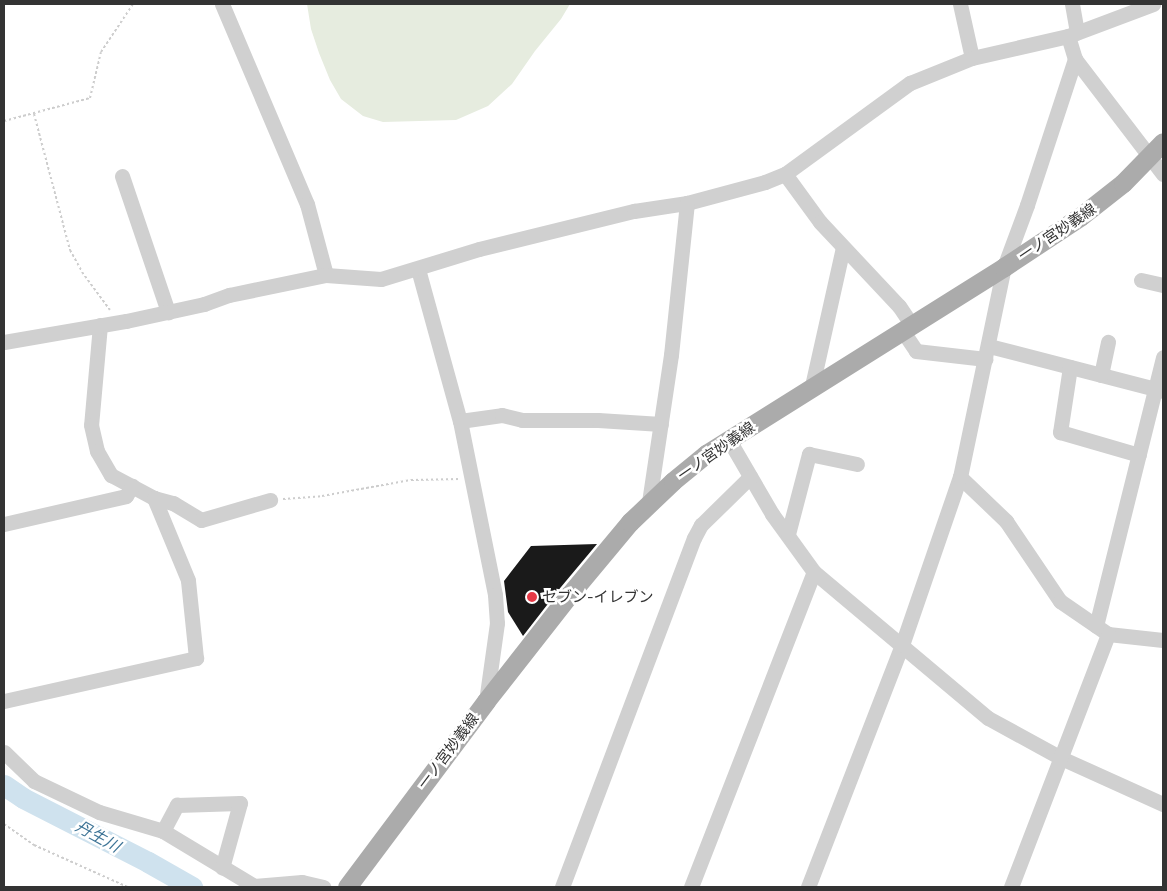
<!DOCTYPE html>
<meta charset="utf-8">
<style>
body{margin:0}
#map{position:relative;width:1167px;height:891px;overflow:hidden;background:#fff;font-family:"Titillium Web","Noto Sans JP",sans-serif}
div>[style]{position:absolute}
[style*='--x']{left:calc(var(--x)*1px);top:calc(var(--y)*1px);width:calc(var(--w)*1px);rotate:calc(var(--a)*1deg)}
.green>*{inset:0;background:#e6ecdf}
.river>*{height:21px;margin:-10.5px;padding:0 10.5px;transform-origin:10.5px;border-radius:10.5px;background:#cfe2ee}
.building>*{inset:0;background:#1a1a1a}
.path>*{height:2px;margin-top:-1px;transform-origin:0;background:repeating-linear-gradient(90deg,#cdcdcd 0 2.5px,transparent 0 5px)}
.minor>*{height:15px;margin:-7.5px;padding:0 7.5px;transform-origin:7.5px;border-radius:7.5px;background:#d0d0d0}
.major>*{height:19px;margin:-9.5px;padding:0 9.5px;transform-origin:9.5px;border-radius:9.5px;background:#ababab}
.dots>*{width:14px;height:14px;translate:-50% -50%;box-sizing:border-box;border:2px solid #fff;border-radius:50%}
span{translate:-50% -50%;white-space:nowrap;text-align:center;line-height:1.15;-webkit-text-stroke:5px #fff;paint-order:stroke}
.street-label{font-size:15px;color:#333}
.poi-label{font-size:15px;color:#333}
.left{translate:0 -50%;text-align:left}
.water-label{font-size:16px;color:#3f7597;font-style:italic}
.frame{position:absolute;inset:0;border:5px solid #333;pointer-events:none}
</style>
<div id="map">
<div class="green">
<div style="clip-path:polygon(307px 4px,570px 4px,561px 19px,535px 51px,512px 84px,488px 106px,456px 120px,383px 122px,363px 116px,341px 99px,330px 80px,319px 53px,311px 29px)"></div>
</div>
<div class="river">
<div style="--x:4;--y:785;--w:23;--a:34"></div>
<div style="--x:23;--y:798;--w:140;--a:27.1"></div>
<div style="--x:148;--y:862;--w:51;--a:29.6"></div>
</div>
<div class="building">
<div style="clip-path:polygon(597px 544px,561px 587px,523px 636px,508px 612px,504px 581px,531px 546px)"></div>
</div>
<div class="path">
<div style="--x:34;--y:114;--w:141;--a:75.2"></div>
<div style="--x:70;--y:250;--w:25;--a:61"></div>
<div style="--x:82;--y:272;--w:47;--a:53.6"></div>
<div style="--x:4;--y:121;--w:89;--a:-15"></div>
<div style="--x:90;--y:98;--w:47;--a:-76.6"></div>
<div style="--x:101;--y:52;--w:58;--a:-56.3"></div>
<div style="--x:283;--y:499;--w:39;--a:-4"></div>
<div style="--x:322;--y:496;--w:90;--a:-10.2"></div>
<div style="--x:411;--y:480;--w:48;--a:-1.2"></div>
<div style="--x:4;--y:824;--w:37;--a:35"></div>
<div style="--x:34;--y:845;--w:103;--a:24.1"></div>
</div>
<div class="minor">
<div style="--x:222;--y:4;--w:217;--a:67"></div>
<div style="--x:307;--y:204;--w:73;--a:75"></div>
<div style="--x:960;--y:4;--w:55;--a:77.5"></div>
<div style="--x:1072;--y:4;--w:29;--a:80"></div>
<div style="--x:1075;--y:59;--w:145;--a:52.6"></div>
<div style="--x:785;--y:174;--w:59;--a:53.9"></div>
<div style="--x:820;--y:222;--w:115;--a:46.8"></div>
<div style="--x:899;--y:306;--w:22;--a:56"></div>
<div style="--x:122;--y:176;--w:144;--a:71.3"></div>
<div style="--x:418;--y:269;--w:158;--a:74.6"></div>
<div style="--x:460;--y:421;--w:177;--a:78.6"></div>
<div style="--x:495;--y:595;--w:28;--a:86"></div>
<div style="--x:497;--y:623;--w:79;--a:98"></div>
<div style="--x:1141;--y:280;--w:23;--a:13"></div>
<div style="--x:100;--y:325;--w:100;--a:95.1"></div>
<div style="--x:91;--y:425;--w:27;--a:77"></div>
<div style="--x:97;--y:451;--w:28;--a:60"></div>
<div style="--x:111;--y:475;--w:49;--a:28.1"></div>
<div style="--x:154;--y:498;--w:20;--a:15"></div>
<div style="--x:173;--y:503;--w:33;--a:31"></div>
<div style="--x:201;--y:520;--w:72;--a:-16.2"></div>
<div style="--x:902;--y:330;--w:25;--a:56"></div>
<div style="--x:916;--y:351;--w:70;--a:6.5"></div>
<div style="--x:4;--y:342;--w:124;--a:-9.8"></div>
<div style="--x:126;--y:321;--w:80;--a:-12.3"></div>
<div style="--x:204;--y:304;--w:27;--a:-20"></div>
<div style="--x:229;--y:295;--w:99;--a:-11.7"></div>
<div style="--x:326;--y:275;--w:55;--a:4.2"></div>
<div style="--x:381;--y:279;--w:102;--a:-17"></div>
<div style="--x:479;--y:249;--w:160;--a:-13.8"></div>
<div style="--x:634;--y:211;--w:54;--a:-8.6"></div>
<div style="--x:687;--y:203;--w:81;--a:-15.1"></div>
<div style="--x:765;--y:182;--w:22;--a:-22"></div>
<div style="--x:785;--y:174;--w:155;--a:-36.1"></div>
<div style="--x:910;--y:83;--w:67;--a:-22"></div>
<div style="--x:972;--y:58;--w:98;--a:-12.9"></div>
<div style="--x:1068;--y:36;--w:91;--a:-20.6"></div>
<div style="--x:989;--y:346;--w:180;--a:14.5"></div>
<div style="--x:1070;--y:367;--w:66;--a:98.7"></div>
<div style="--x:1060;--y:432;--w:82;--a:16.2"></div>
<div style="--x:1101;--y:375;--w:34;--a:-78"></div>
<div style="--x:812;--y:386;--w:142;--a:-77.4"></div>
<div style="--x:460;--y:421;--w:42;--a:-8.1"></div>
<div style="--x:502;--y:415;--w:21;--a:14"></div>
<div style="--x:522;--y:420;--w:76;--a:0"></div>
<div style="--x:598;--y:420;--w:63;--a:3.6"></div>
<div style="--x:729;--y:440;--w:86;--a:59.8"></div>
<div style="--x:772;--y:514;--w:72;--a:54.1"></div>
<div style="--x:814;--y:572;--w:227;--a:40"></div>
<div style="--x:988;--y:718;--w:83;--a:28.7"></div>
<div style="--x:1061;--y:758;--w:112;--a:24.3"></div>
<div style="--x:960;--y:477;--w:64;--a:43.7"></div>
<div style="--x:1006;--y:521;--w:97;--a:56"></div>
<div style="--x:1060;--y:601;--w:58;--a:34.5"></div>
<div style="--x:1108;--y:634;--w:55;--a:6.2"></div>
<div style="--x:649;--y:502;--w:149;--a:-81.5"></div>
<div style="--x:671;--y:355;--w:153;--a:-84"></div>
<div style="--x:4;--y:524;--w:125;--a:-12.9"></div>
<div style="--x:126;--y:496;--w:12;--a:-59"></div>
<div style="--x:788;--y:534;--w:83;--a:-75.3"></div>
<div style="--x:809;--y:454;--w:49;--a:11.8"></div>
<div style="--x:1096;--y:626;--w:277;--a:-76"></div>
<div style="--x:4;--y:701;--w:197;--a:-12.6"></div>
<div style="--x:196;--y:658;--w:78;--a:-95.9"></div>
<div style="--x:188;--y:580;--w:89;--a:-112.5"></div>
<div style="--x:4;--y:752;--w:42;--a:44"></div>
<div style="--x:34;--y:781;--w:72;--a:25.5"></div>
<div style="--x:99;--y:812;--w:67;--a:16.5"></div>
<div style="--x:163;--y:831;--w:109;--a:31.1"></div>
<div style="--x:163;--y:831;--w:30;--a:-62"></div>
<div style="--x:177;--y:805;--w:63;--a:-1.8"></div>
<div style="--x:240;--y:803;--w:67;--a:105.5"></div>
<div style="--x:253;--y:886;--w:49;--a:-4.7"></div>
<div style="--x:302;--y:882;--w:22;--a:13"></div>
<div style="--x:562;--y:887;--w:373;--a:-69.3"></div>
<div style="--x:694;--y:538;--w:15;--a:-62"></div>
<div style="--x:701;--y:525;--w:69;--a:-44.4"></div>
<div style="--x:691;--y:887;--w:338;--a:-68.7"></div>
<div style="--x:808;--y:887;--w:260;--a:-68.8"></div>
<div style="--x:902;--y:645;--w:178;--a:-71"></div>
<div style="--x:960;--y:477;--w:215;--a:-78.2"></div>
<div style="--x:1004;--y:267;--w:66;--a:-69.6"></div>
<div style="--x:1027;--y:205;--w:154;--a:-71.8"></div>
<div style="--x:1075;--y:59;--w:24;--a:-107"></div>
<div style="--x:1011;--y:887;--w:271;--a:-69"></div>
</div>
<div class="major">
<div style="--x:347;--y:887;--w:232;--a:-53.2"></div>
<div style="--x:486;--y:701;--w:136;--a:-51.9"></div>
<div style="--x:570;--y:594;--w:94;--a:-50.2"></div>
<div style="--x:630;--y:522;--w:59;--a:-43.6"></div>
<div style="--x:673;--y:481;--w:43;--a:-39.3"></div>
<div style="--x:706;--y:454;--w:352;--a:-32.1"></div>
<div style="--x:1004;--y:267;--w:92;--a:-33.5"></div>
<div style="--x:1081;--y:216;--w:53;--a:-38.2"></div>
<div style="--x:1123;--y:183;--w:57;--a:-45.7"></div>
</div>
<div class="dots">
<div style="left:532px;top:597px;background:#e63946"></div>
</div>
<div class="street-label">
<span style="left:1057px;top:232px;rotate:-34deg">一ノ宮妙義線</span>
<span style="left:716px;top:451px;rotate:-35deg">一ノ宮妙義線</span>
<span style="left:448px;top:751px;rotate:-53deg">一ノ宮妙義線</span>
</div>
<div class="poi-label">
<span class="left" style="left:542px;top:597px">セブン-イレブン</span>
</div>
<div class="water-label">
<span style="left:98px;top:836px;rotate:29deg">丹生川</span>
</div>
<div class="frame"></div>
</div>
